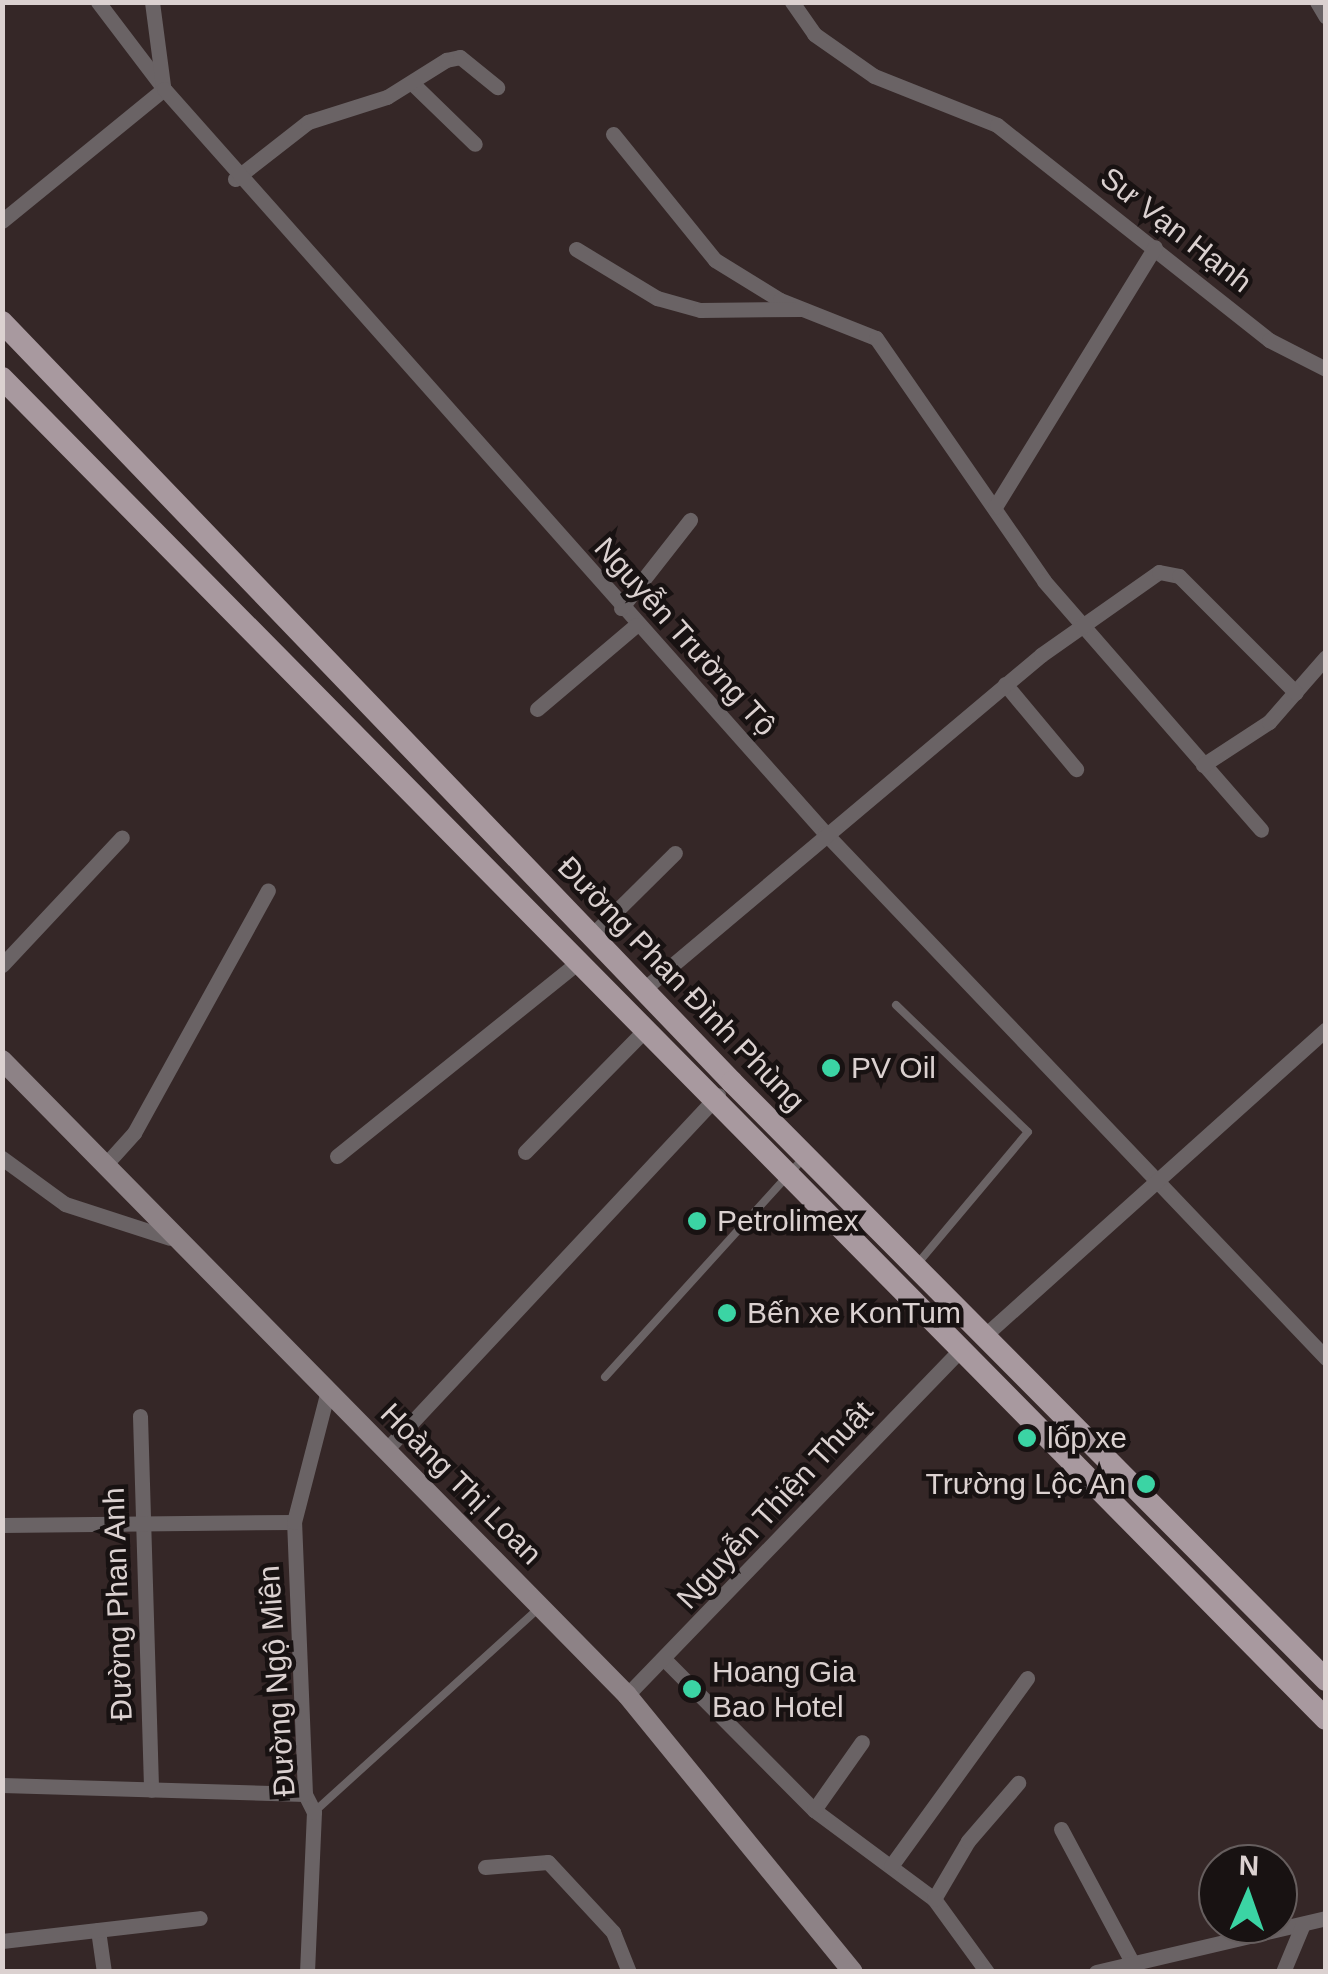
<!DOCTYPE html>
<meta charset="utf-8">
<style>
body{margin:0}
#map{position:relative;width:1328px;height:1974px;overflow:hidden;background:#352727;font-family:Helvetica,sans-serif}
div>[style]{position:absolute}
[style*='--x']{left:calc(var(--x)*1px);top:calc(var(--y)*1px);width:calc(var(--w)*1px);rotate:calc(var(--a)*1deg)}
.lane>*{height:8px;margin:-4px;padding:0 4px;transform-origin:4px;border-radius:4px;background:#6a6365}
.street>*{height:15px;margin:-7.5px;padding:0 7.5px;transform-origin:7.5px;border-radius:7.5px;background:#6a6365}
.secondary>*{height:20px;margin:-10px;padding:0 10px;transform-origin:10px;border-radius:10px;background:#8d8286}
.primary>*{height:22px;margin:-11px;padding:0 11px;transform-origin:11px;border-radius:11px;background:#a8999f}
.dots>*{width:28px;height:28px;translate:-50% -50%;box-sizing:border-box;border:5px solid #181212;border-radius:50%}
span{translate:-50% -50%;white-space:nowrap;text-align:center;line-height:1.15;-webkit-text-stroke:9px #181212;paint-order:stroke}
.street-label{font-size:30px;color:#dbd1d0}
.poi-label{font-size:30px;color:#dbd1d0}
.left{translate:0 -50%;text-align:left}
.right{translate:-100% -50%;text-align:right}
.frame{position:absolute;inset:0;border:5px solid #dbd1d0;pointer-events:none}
.north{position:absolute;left:1198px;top:1844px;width:100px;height:100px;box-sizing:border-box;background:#181212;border:2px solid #665e5e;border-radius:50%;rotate:2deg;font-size:28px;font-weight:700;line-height:40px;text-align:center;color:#dbd1d0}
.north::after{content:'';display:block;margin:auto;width:35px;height:45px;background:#3bd4a4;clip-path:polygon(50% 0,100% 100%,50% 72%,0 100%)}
</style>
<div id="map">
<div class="lane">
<div style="--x:896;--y:1005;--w:183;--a:43.9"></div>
<div style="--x:1028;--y:1132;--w:171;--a:130"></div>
<div style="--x:605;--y:1377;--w:294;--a:-47.8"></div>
<div style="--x:314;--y:1812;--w:305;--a:-42.2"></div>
</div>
<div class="street">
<div style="--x:98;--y:2;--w:109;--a:52.8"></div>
<div style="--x:152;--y:2;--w:84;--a:82.5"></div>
<div style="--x:792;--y:2;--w:39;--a:55"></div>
<div style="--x:814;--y:34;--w:73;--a:35"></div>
<div style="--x:874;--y:76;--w:132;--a:21.7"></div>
<div style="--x:997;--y:125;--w:347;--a:38.3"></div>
<div style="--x:1269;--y:340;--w:64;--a:27"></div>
<div style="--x:1317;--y:2;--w:17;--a:59"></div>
<div style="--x:413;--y:84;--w:86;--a:44.1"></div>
<div style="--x:613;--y:134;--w:162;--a:51"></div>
<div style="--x:715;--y:260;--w:76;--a:31.6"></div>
<div style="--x:780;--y:300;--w:103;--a:21.6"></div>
<div style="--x:876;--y:338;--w:295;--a:55.3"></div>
<div style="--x:1044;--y:581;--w:330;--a:48.9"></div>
<div style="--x:235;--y:179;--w:93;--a:-38"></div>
<div style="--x:308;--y:122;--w:83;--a:-17.6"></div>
<div style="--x:387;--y:97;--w:70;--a:-32.1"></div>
<div style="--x:446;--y:60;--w:14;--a:-12"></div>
<div style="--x:460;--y:57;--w:48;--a:39"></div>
<div style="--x:2;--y:221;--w:209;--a:-39.2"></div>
<div style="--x:164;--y:89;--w:995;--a:48.38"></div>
<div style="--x:825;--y:833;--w:726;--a:46.34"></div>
<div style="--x:576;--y:249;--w:95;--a:31.2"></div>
<div style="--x:657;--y:298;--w:45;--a:15.6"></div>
<div style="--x:700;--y:310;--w:101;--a:-0.6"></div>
<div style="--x:995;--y:507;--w:305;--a:-58.4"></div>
<div style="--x:621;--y:608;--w:112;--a:-51.9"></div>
<div style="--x:1005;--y:684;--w:111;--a:50.1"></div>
<div style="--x:537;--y:709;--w:130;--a:-40.3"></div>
<div style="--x:1203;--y:765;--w:79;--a:-33.1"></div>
<div style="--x:1269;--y:722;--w:86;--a:-48.8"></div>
<div style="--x:591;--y:936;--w:118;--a:-44.7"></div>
<div style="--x:2;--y:965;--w:175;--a:-46.8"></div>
<div style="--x:644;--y:989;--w:519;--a:-40.07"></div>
<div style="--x:1041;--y:655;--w:144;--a:-35.1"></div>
<div style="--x:1159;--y:572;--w:20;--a:11"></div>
<div style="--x:1179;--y:576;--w:165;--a:45"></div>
<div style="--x:525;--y:1152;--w:171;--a:-45.5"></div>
<div style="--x:337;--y:1156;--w:309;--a:-38.8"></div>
<div style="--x:2;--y:1158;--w:78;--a:36.1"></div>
<div style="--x:65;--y:1204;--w:110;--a:17.9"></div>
<div style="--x:106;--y:1164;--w:42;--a:-47.9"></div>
<div style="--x:134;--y:1133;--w:277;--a:-61.1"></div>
<div style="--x:983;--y:1337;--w:461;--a:-41.9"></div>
<div style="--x:140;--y:1416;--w:374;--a:88.3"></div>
<div style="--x:386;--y:1450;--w:486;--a:-46.9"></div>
<div style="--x:2;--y:1525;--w:292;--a:-0.6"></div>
<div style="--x:666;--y:1661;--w:210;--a:45.2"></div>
<div style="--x:814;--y:1810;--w:149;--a:36.6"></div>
<div style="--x:934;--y:1899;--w:90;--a:54"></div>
<div style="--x:627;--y:1695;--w:479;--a:-46"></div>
<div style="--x:2;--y:1785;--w:303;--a:1.7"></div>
<div style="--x:814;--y:1810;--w:83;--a:-54.8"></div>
<div style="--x:1061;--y:1829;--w:151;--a:61.9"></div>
<div style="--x:891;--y:1866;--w:232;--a:-54.1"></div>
<div style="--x:485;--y:1867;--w:63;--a:-4.5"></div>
<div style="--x:548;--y:1862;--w:96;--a:47.1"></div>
<div style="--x:613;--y:1932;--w:43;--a:68.2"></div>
<div style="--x:934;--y:1899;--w:67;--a:-59.6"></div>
<div style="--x:968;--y:1841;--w:77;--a:-49.2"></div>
<div style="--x:98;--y:1930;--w:42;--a:81.9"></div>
<div style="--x:2;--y:1941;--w:199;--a:-6.6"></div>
<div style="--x:307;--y:1972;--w:160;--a:-87.5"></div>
<div style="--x:314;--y:1812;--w:20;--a:-117"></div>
<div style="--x:305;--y:1794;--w:272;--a:-92.3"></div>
<div style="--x:294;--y:1522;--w:135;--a:-75.5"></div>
<div style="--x:1096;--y:1972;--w:236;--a:-13.2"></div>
<div style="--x:1283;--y:1972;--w:52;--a:-67.4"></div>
</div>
<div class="secondary">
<div style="--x:2;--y:1060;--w:891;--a:45.45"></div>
<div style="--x:627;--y:1695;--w:357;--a:50.8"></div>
</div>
<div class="primary">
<div style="--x:2;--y:322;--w:1054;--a:46.15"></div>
<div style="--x:732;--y:1082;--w:843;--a:45.19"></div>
<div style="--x:2;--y:378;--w:1884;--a:45.37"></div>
</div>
<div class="dots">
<div style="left:831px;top:1068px;background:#3bd4a4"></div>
<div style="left:697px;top:1221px;background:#3bd4a4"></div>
<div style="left:727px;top:1313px;background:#3bd4a4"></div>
<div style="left:1027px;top:1438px;background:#3bd4a4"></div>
<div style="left:1146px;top:1484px;background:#3bd4a4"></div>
<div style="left:692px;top:1689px;background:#3bd4a4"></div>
</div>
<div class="street-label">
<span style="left:1176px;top:230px;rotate:38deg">Sư Vạn Hạnh</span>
<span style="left:685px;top:637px;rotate:48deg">Nguyễn Trường Tộ</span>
<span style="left:681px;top:984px;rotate:46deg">Đường Phan Đình Phùng</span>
<span style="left:461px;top:1484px;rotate:45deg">Hoàng Thị Loan</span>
<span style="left:775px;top:1505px;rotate:-47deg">Nguyễn Thiện Thuật</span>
<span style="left:118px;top:1604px;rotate:-92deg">Đường Phan Anh</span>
<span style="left:277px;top:1681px;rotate:-94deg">Đường Ngộ Miên</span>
</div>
<div class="poi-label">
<span class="left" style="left:851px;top:1068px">PV Oil</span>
<span class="left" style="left:717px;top:1221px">Petrolimex</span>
<span class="left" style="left:747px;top:1313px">Bến xe KonTum</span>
<span class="left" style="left:1047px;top:1438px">lốp xe</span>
<span class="right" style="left:1126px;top:1484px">Trường Lộc An</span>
<span class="left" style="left:712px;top:1689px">Hoang Gia<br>Bao Hotel</span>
</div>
<div class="frame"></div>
<div class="north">N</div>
</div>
